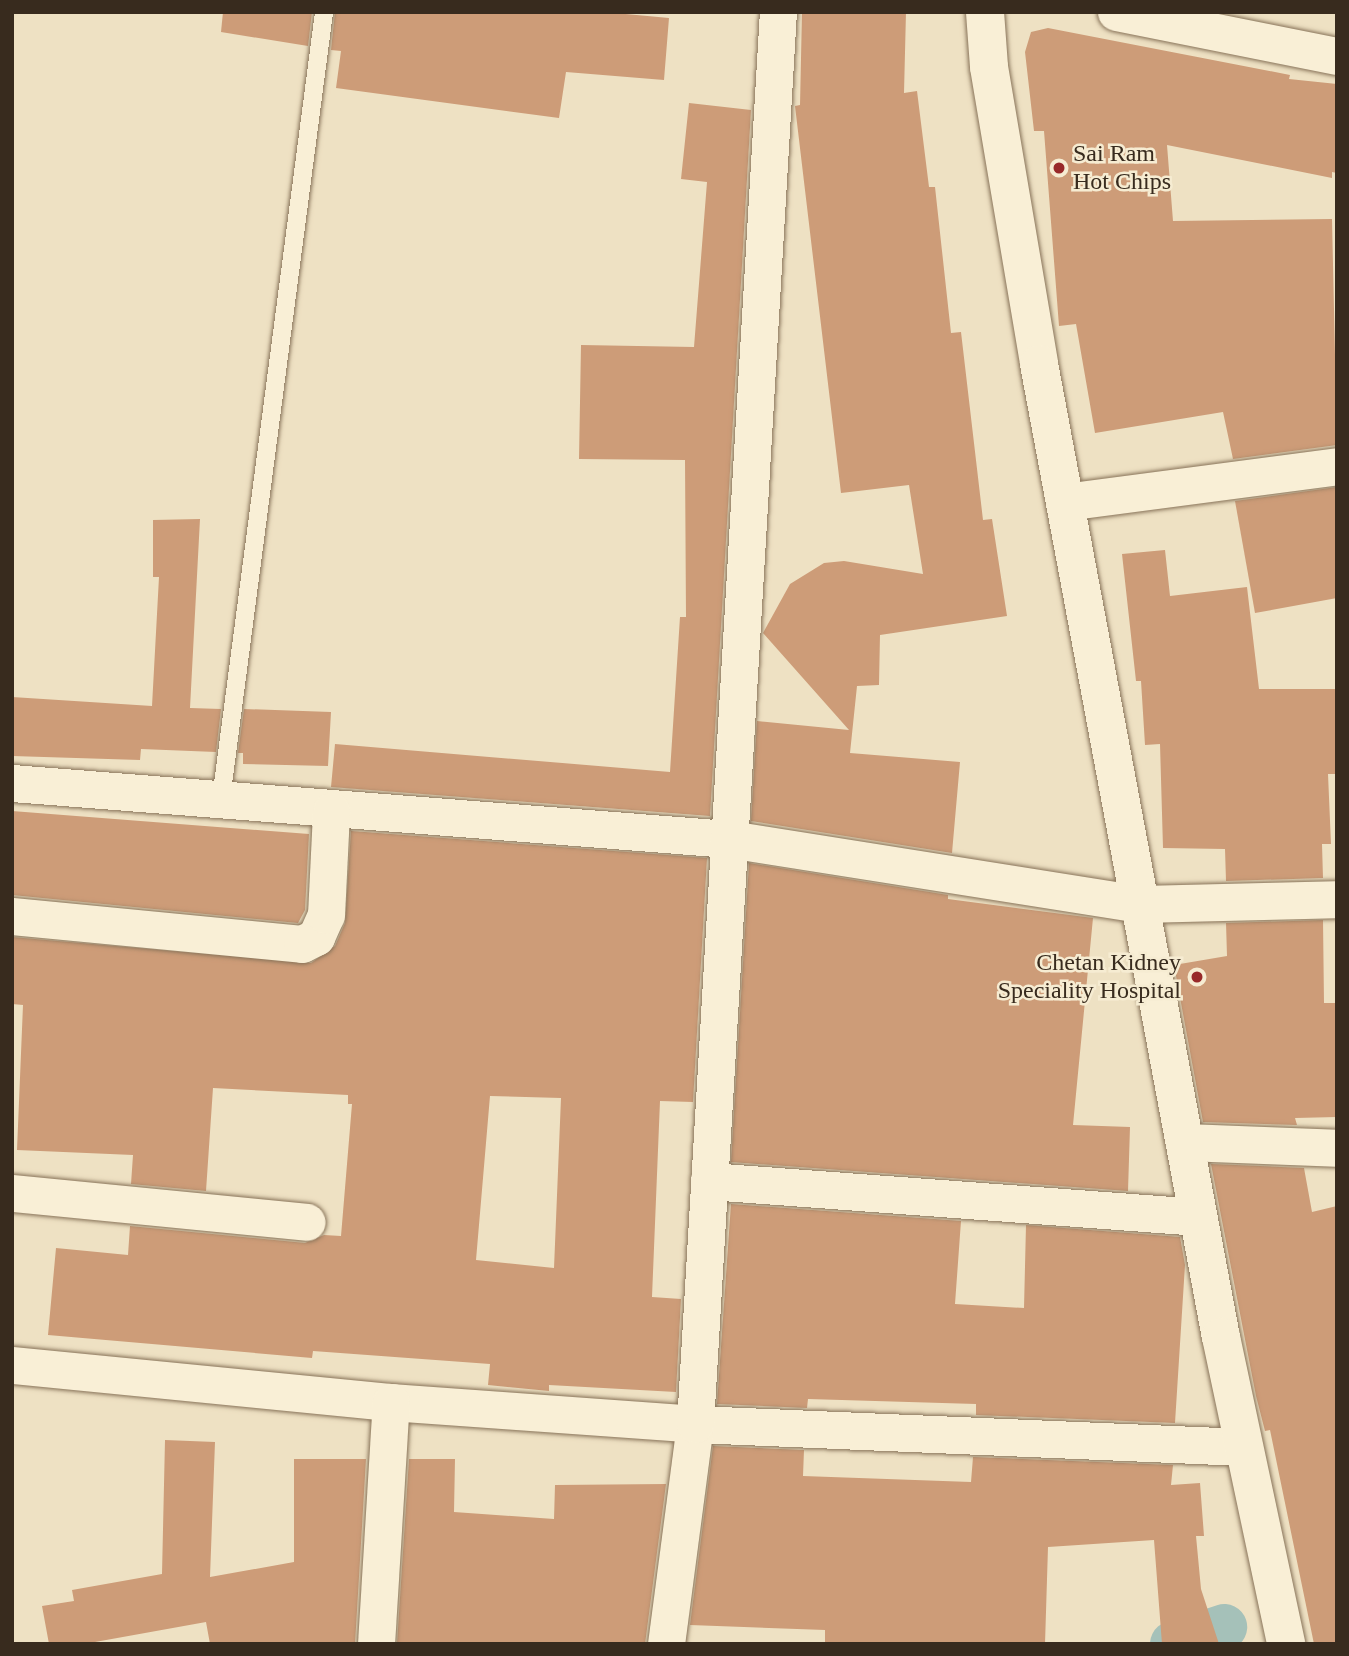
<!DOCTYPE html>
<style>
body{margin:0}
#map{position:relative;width:1349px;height:1656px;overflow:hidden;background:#eee1c3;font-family:"Times New Roman",serif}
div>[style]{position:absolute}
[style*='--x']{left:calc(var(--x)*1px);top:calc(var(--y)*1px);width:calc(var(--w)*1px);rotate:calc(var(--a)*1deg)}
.canal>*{height:46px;margin:-23px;padding:0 23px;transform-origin:23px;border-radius:23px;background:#a5c1b9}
.building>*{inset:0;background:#cd9c78}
.roads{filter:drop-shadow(0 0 2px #887359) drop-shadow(0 0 2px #887359)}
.service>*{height:18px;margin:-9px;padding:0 9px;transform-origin:9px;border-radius:9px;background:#f9efd6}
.minor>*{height:37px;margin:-18.5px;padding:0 18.5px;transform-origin:18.5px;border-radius:18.5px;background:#f9efd6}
.tertiary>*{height:38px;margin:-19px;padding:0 19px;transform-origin:19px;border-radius:19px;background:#f9efd6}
.dots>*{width:19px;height:19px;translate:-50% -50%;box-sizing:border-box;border:4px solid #f6ecd2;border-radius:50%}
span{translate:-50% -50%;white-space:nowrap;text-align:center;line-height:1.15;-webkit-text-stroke:5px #f6ecd2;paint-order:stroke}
.poi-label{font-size:24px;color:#382b1e}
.left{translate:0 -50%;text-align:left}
.right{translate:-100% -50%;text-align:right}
.frame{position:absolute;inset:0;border:14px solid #382b1e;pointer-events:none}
</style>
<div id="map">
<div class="canal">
<div style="--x:1173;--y:1644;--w:54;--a:-18.4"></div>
</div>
<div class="building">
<div style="clip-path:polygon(223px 12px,312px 12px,308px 46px,221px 32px)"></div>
<div style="clip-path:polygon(335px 12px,604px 12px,669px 18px,664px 80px,566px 72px,559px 118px,336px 88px,341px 51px,331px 50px)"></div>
<div style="clip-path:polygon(802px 12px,906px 12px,904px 93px,917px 91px,929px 187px,935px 187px,951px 333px,961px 332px,983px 520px,992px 519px,1007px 616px,880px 635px,879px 685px,857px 686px,850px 753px,960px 762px,952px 853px,751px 821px,757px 721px,849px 730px,763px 633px,790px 584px,824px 563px,844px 561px,923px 574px,909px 485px,841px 493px,795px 106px,800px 105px)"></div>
<div style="clip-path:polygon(1048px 28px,1290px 75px,1289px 79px,1337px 84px,1337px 173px,1332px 172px,1332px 178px,1167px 145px,1173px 221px,1332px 219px,1337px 445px,1233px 459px,1223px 412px,1095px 433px,1076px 324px,1059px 326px,1044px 131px,1034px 131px,1025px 52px,1031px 32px)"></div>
<div style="clip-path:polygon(689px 103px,751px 110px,710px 816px,331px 787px,335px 744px,670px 772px,680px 617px,686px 617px,685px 460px,579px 459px,581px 345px,694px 347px,707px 182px,681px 179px)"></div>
<div style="clip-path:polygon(1337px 487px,1337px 598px,1255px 613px,1235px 501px)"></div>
<div style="clip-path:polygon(200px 519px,190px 708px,221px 709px,216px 752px,141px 749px,140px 760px,12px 756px,12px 697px,152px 706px,159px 577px,153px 577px,153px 520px)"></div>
<div style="clip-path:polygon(1165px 550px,1170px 596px,1247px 587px,1259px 689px,1337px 689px,1337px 774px,1328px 774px,1331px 844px,1322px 844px,1323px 878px,1226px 881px,1225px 849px,1163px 848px,1160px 744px,1145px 745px,1141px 681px,1136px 681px,1122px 554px)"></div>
<div style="clip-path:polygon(244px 709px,331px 712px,328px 766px,243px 764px,243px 753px,238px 753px)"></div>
<div style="clip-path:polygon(12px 811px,309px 834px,305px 910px,298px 923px,12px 895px)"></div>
<div style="clip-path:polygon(evenodd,351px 831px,707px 858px,693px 1102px,660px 1101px,652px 1297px,681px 1299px,676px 1392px,549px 1385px,549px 1391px,488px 1385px,490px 1364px,313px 1351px,312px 1358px,48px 1335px,56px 1248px,128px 1255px,130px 1226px,305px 1243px,324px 1235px,341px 1236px,352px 1104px,348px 1104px,348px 1095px,213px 1088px,206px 1191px,131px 1184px,133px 1155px,17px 1150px,23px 1005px,12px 1004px,12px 937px,311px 963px,335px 946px,345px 923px,351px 831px,490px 1096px,561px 1098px,554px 1268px,476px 1260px,490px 1096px)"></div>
<div style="clip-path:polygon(749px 863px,948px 895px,948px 899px,1093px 918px,1073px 1125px,1130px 1127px,1128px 1191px,731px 1162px)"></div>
<div style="clip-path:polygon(1323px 920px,1324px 1003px,1337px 1003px,1337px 1117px,1295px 1118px,1297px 1125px,1203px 1122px,1174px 965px,1227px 956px,1226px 923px)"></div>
<div style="clip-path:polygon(1211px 1164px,1304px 1168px,1312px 1212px,1337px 1206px,1337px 1644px,1314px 1644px,1270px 1430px,1265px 1431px,1256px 1396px)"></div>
<div style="clip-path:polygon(731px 1204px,961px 1221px,955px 1304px,1024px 1308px,1026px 1225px,1180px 1237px,1185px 1265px,1175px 1423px,976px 1415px,976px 1404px,808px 1399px,807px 1408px,717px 1404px)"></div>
<div style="clip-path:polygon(165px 1440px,215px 1442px,210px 1577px,294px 1562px,294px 1459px,366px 1459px,355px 1644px,210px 1644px,206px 1622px,84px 1644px,49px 1644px,42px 1606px,74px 1601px,72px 1590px,162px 1574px)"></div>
<div style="clip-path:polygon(713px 1446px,804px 1450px,803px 1476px,971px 1482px,973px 1457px,1173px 1465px,1171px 1485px,1200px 1483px,1204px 1536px,1196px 1536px,1201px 1589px,1219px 1644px,1162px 1644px,1154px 1540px,1048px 1547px,1045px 1644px,825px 1644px,825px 1630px,690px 1625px)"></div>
<div style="clip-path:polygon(409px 1459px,455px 1459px,454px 1512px,554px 1519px,555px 1485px,666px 1484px,645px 1644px,397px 1644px)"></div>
</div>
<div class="roads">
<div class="service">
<div style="--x:221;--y:799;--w:794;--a:-82.54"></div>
</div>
<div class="minor">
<div style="--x:1116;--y:12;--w:225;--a:11.3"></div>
<div style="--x:1065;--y:502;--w:274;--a:-7.5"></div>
<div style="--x:12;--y:783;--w:719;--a:4.47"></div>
<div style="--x:729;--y:839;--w:415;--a:9"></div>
<div style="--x:1139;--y:904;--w:198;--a:-1.4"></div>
<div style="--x:12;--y:916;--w:291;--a:5.5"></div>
<div style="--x:302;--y:944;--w:16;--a:-27"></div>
<div style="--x:316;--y:937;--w:24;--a:-66"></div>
<div style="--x:326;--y:915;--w:104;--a:-87.2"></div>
<div style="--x:1184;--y:1142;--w:153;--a:2.2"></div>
<div style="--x:709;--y:1181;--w:489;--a:4.2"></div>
<div style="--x:12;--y:1193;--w:296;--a:5.6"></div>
<div style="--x:12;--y:1365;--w:381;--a:5.6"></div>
<div style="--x:391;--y:1402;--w:305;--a:4.1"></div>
<div style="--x:695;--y:1424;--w:549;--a:2.4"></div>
<div style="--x:376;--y:1644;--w:242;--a:-86.5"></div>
<div style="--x:666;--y:1644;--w:222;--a:-82.5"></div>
<div style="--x:695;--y:1424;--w:1414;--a:-86.64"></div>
</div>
<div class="tertiary">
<div style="--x:985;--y:12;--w:55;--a:85.8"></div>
<div style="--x:989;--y:67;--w:301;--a:80.4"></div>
<div style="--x:1039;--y:364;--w:990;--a:79.41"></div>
<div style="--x:1221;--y:1337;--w:314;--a:78"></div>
</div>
</div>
<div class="dots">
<div style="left:1059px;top:168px;background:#982929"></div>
<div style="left:1197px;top:977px;background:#982929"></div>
</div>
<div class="poi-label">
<span class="left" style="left:1073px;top:168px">Sai Ram<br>Hot Chips</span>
<span class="right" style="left:1181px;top:977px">Chetan Kidney<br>Speciality Hospital</span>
</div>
<div class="frame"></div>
</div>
